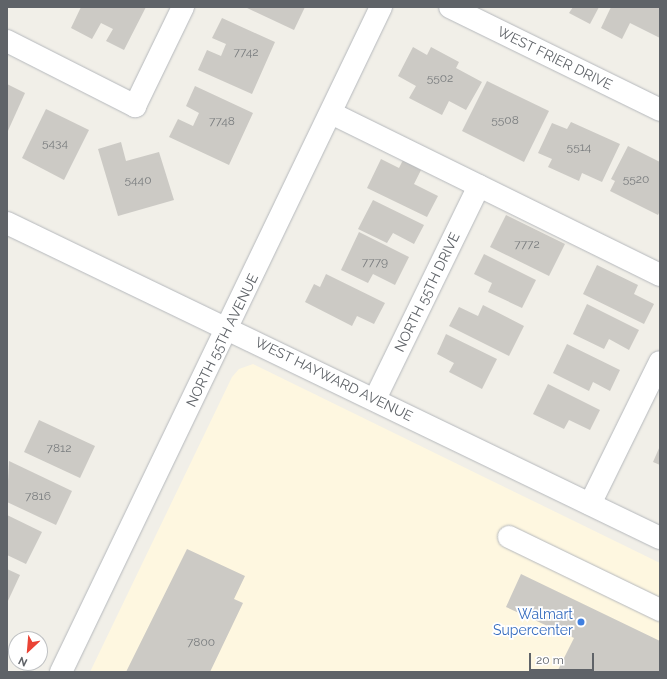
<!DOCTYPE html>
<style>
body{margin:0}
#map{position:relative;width:667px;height:679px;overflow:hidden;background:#f1efe8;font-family:Raleway,sans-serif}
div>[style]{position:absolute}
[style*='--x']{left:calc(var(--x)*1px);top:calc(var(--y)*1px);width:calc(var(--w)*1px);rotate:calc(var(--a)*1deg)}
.commercial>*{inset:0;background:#fef7e0}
.building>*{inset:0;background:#cccac5}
.roads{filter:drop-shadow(0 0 1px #b5b8bc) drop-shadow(0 0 1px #b5b8bc)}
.minor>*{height:22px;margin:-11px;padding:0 11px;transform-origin:11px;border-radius:11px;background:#fff}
.dots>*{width:11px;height:11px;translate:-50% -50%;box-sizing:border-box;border:2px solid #fff;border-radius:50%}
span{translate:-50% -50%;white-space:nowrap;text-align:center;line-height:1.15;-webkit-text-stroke:3.5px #fff;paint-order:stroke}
.number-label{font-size:12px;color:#7a7d7f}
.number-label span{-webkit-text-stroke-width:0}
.street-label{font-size:14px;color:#5f6368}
.shop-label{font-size:14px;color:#366cbe}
.right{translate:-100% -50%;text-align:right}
.frame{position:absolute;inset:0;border:8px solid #5f6368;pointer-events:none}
.north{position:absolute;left:8px;top:631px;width:40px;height:40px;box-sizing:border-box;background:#fff;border:1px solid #bfc1c3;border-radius:50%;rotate:206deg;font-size:11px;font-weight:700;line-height:16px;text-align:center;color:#5f6368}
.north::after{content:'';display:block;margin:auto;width:14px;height:18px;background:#ea4335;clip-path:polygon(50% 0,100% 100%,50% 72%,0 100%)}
.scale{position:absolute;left:529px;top:653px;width:65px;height:18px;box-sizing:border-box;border:2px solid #5f6368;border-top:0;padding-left:5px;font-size:12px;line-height:14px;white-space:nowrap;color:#5f6368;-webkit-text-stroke:3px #fff;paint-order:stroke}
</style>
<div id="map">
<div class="commercial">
<div style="clip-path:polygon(253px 364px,660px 563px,660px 672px,90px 672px,232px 377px,239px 369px)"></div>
</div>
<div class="building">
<div style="clip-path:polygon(81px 7px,146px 7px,124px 50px,106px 41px,113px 29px,101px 23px,92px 39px,71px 28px)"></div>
<div style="clip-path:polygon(245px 7px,305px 7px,294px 30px)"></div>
<div style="clip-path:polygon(573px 7px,599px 7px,590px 24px,569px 13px)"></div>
<div style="clip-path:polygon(611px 7px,660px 7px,660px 38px,630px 23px,622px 39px,601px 28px)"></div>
<div style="clip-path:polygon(222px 18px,275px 42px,252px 94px,198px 70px,207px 50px,221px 56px,226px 44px,212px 38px)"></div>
<div style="clip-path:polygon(413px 47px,427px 55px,431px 47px,459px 62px,456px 68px,482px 82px,466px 110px,449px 101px,442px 115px,409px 98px,416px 86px,398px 76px)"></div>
<div style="clip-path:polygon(487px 81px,549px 111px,524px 162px,462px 131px)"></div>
<div style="clip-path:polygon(7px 84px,25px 93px,7px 133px)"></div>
<div style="clip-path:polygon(195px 86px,253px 113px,229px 165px,169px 137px,178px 119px,193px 126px,199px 113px,186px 106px)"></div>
<div style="clip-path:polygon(46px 109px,89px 130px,64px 180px,22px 158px)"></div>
<div style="clip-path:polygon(571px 122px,620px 144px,602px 182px,582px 173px,579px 181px,548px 167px,552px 159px,538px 153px,552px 123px,567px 129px)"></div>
<div style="clip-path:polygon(121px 142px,126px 161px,159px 152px,174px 200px,118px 216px,98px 149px)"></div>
<div style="clip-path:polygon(628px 146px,660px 162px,660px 211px,658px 215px,610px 191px,615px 181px,611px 179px)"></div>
<div style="clip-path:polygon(381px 159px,399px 168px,403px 160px,421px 170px,414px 184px,438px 196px,427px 217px,367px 188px)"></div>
<div style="clip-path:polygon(373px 200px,424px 225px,414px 244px,393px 233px,387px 243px,358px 229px)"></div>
<div style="clip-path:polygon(506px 215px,565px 244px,549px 276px,490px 247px)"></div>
<div style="clip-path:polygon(359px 232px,409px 257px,395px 285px,373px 274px,368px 283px,341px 270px)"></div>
<div style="clip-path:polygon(484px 254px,536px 280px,522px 308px,488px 292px,492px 283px,474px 274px)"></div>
<div style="clip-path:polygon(597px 265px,638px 285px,634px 294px,654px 304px,644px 324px,583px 294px)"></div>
<div style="clip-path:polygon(326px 274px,385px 303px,374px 324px,357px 316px,352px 326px,305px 302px,314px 284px,320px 287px)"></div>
<div style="clip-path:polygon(587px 304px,639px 330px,629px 350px,609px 339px,604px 349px,573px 334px)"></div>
<div style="clip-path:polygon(483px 305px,524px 326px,509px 356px,449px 326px,459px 307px,478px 316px)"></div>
<div style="clip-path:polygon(446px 334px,497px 359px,482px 389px,449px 372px,454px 363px,437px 354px)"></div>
<div style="clip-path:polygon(567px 344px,620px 370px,610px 391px,593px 382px,589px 391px,553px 373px)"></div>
<div style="clip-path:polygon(548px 384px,600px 410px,590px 430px,569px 420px,564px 429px,533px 414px)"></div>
<div style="clip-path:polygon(39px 420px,95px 446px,80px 478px,24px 452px)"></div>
<div style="clip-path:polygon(660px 446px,660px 465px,653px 462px)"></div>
<div style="clip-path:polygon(9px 461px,72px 491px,56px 525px,7px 502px)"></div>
<div style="clip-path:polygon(7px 515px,42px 532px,26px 564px,7px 555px)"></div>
<div style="clip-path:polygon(187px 549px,245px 576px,234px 599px,243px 603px,210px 672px,126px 672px)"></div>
<div style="clip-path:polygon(7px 569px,20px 575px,7px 603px)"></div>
<div style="clip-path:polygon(521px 574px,660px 641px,660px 672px,557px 672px,574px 638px,506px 607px)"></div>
</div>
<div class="roads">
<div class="minor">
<div style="--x:450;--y:7;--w:234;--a:26.1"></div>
<div style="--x:7;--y:41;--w:144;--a:26.9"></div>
<div style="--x:135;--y:106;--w:110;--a:-64.1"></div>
<div style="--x:331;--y:113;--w:367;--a:26.2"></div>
<div style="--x:7;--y:223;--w:725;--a:25.75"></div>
<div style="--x:375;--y:399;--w:237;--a:-64"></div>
<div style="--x:590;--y:504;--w:158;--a:-63.8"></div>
<div style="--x:509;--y:537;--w:168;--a:25.8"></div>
<div style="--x:61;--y:672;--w:738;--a:-64.3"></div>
</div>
</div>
<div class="dots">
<div style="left:581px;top:622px;background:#3f7fe0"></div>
</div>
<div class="number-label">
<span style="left:246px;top:53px">7742</span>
<span style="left:440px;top:79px">5502</span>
<span style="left:505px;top:121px">5508</span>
<span style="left:222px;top:122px">7748</span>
<span style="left:55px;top:144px">5434</span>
<span style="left:579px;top:148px">5514</span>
<span style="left:636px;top:180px">5520</span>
<span style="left:138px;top:181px">5440</span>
<span style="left:527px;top:245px">7772</span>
<span style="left:375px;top:263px">7779</span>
<span style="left:59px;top:449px">7812</span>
<span style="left:38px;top:497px">7816</span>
<span style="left:201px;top:643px">7800</span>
</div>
<div class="street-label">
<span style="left:555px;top:58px;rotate:26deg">WEST FRIER DRIVE</span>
<span style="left:427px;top:292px;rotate:-64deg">NORTH 55TH DRIVE</span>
<span style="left:222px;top:340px;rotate:-64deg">NORTH 55TH AVENUE</span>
<span style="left:334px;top:379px;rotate:26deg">WEST HAYWARD AVENUE</span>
</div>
<div class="shop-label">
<span class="right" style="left:573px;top:622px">Walmart<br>Supercenter</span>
</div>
<div class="frame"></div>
<div class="north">N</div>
<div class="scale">20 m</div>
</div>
